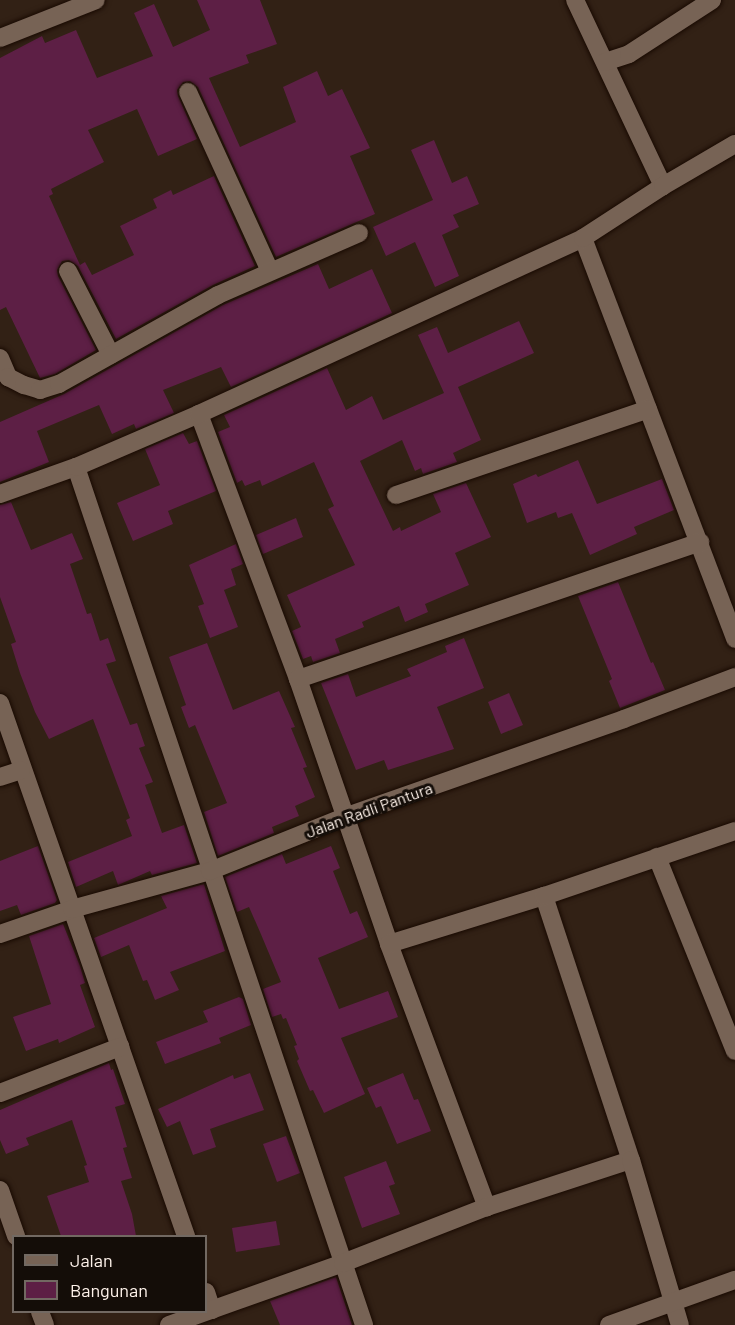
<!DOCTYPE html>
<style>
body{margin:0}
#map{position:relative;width:735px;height:1325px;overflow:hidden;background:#322115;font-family:Barlow,sans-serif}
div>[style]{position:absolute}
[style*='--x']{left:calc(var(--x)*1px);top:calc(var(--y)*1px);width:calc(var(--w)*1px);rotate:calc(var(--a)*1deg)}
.building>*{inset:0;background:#5d1f45}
.roads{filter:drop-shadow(0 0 2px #190a02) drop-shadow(0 0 2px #190a02)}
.street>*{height:18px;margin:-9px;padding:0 9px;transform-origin:9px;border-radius:9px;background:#776355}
span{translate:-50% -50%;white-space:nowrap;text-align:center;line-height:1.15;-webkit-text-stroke:6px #140d08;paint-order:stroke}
.street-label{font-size:16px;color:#fef2ea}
.legend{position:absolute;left:12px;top:1235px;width:195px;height:78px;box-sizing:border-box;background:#140d08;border:2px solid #726962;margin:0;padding:8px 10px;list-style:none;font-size:18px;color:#fef2ea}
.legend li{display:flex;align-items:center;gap:12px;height:30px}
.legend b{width:30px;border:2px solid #726962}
</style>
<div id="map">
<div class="building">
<div style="clip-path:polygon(197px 0,260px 0,277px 44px,246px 55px,249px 63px,209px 78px,240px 147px,296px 122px,283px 87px,317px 71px,328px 96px,342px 89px,370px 148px,350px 156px,375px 214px,276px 257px,198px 87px,190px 81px,183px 82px,177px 90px,178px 96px,197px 139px,158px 156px,137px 109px,88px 130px,104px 162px,51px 189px,53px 194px,49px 196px,80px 265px,85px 262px,92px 275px,134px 255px,120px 226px,157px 208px,153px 199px,171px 190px,173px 195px,214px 176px,255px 266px,213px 285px,116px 339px,78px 266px,69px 260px,62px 261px,57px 270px,58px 276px,96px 350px,55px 374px,40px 378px,6px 307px,0 310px,0 58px,42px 36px,45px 43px,76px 30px,97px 78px,153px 56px,134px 13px,154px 4px,173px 47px,210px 30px)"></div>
<div style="clip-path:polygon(434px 140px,452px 183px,467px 176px,479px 204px,453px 215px,459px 227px,442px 235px,459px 276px,435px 287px,415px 242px,386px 256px,373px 227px,433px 200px,411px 150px)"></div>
<div style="clip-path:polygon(318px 264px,329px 289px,372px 269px,392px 313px,231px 387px,221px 367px,163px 390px,174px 413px,136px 429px,134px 424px,112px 434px,99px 405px,37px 431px,49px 462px,0 482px,0 422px,64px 394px,223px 305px)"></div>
<div style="clip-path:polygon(519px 321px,534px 353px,458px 387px,481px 440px,453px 453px,457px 462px,423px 474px,421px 468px,415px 471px,402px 440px,360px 461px,393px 531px,400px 527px,401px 531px,441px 512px,433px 494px,466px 483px,491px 537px,455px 553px,469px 585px,425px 604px,428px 612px,405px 622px,399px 606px,362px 622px,364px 627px,335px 639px,340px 653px,313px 662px,311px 656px,303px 659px,292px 631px,301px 627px,287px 595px,355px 565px,328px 509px,334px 506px,314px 462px,262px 486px,260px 480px,245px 486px,242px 480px,237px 483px,218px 432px,230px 427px,224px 415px,327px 368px,346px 410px,372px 396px,383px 420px,444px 393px,418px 335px,437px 327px,448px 353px)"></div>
<div style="clip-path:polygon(183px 433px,189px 444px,197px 441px,216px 491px,168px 511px,173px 524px,133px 541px,117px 503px,160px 485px,145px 449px)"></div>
<div style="clip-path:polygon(578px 460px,597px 504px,662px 479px,674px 510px,634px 527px,637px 534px,590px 555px,572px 513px,558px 518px,556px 512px,527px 523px,513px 484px,536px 474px,538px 477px)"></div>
<div style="clip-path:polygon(11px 502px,31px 550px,72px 533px,83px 559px,70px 564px,87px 614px,91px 613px,100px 641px,108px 638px,116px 661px,106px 664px,130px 725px,137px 723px,145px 746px,139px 748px,153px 782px,145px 785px,162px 833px,184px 825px,197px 863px,152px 875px,150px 871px,118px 885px,113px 871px,76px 887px,68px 862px,132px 836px,126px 820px,130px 818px,93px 719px,49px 739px,35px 712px,20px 673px,11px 644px,16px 642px,0 597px,0 505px)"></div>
<div style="clip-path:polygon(296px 518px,303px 537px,263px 554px,256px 535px)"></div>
<div style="clip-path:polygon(236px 544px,243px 564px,231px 569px,236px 585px,224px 590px,238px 627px,210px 638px,198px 606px,204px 604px,189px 565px)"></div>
<div style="clip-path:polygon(618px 582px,651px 663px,653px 662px,665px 690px,620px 708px,609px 681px,612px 679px,578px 596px)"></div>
<div style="clip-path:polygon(464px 638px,484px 688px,437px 707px,454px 749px,388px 770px,384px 760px,356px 770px,321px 683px,348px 674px,356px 697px,411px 676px,407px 669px,447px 652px,445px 646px)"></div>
<div style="clip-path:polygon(207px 643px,233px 710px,279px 691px,295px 727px,291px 728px,307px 767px,303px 768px,315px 797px,295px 806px,299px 816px,272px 827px,274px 833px,218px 856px,204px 812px,227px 803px,195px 725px,189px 728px,181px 707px,186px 705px,169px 657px)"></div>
<div style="clip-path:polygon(509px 693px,523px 725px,501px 734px,488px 702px)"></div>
<div style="clip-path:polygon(38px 846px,57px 900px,55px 903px,21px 915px,17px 905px,0 911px,0 861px)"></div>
<div style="clip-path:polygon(331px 846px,340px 868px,333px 871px,350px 914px,357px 911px,368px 937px,318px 958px,339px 1009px,388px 991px,398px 1017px,341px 1038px,365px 1094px,324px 1113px,313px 1090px,310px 1091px,297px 1061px,299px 1059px,294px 1046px,297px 1045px,286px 1018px,283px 1019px,281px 1014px,272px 1017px,263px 989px,281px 982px,260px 932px,249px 907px,237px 912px,225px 877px,282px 854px,286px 864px)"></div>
<div style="clip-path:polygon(204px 884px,225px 951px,170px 972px,179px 990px,155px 1000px,147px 980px,143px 981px,129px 945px,101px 957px,94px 938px,167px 908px,161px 896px)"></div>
<div style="clip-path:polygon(63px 924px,80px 966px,85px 983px,80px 985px,95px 1027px,59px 1043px,58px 1039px,26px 1051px,13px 1017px,51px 1004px,29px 936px)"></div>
<div style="clip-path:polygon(239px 997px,243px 999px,251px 1025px,219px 1038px,221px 1043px,165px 1064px,156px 1042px,208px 1022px,203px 1011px)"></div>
<div style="clip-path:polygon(109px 1063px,111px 1070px,113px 1069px,125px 1104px,115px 1107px,127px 1147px,123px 1148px,132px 1178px,121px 1181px,132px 1214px,136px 1236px,61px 1236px,47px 1196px,89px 1182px,84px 1166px,87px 1165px,72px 1120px,26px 1138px,29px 1145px,6px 1154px,0 1140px,0 1110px)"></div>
<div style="clip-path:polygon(250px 1073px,264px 1110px,210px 1129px,216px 1147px,193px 1155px,180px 1121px,167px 1127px,158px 1109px,233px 1075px,234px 1079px)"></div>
<div style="clip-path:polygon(403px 1073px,414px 1100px,418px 1099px,431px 1131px,397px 1144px,381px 1106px,376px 1108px,367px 1088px)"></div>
<div style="clip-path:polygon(286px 1136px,300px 1173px,277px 1182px,263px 1144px)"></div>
<div style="clip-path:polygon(386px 1161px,395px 1184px,389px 1186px,400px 1214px,362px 1228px,344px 1177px)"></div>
<div style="clip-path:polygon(276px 1221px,280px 1245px,236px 1252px,232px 1228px)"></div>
<div style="clip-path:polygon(336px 1277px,352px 1325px,280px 1325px,270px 1301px)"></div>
</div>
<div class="roads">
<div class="street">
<div style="--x:575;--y:0;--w:206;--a:64.7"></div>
<div style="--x:0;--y:38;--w:103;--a:-21.6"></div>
<div style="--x:605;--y:62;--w:25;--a:-18"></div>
<div style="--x:629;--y:54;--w:99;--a:-33"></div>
<div style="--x:188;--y:92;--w:197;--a:65.4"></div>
<div style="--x:583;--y:238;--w:429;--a:69.2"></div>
<div style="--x:68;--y:271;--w:94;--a:62.9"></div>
<div style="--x:0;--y:358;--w:21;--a:67"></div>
<div style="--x:8;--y:377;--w:18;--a:27"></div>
<div style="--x:24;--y:385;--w:17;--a:17"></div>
<div style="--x:40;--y:390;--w:20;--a:-18"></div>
<div style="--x:59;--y:384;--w:182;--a:-29.2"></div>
<div style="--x:218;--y:295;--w:154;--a:-23.7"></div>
<div style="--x:199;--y:414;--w:283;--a:69.5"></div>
<div style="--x:298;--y:679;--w:280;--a:71"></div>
<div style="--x:389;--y:944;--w:281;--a:69.6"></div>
<div style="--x:76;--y:467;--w:905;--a:71.44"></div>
<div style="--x:0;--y:494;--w:81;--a:-19.6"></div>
<div style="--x:76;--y:467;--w:134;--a:-23.3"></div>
<div style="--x:199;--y:414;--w:422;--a:-24.6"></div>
<div style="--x:583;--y:238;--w:95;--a:-33"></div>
<div style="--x:663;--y:186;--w:83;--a:-30.3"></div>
<div style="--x:396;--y:495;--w:266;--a:-18.8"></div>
<div style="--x:298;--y:679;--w:425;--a:-18.8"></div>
<div style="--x:0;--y:703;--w:565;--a:70.76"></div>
<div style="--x:0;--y:777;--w:22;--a:-18"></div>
<div style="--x:657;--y:857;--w:209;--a:68.1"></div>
<div style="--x:544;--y:896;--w:278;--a:71.8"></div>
<div style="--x:0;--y:934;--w:76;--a:-19.1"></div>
<div style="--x:72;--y:909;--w:143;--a:-15.4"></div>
<div style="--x:210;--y:871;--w:148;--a:-21.9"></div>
<div style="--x:347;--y:816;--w:293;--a:-19.3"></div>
<div style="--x:624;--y:719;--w:119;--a:-20.7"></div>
<div style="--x:389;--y:944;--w:162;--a:-17.2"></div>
<div style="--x:544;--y:896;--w:202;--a:-18.8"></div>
<div style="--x:0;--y:1093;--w:129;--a:-21"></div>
<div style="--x:0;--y:1190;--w:49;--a:70.8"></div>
<div style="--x:206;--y:1292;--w:19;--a:72"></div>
<div style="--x:40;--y:1312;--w:14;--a:69"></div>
<div style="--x:169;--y:1325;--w:185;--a:-19.6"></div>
<div style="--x:343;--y:1263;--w:155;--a:-21.3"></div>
<div style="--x:487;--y:1207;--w:151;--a:-18.1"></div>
<div style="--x:631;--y:1160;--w:172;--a:73.5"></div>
<div style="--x:609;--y:1325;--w:134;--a:-19.7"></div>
</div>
</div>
<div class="street-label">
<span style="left:369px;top:810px;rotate:-20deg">Jalan Radli Pantura</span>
</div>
<ul class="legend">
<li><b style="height:8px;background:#776355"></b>Jalan</li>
<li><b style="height:16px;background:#5d1f45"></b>Bangunan</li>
</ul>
</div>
